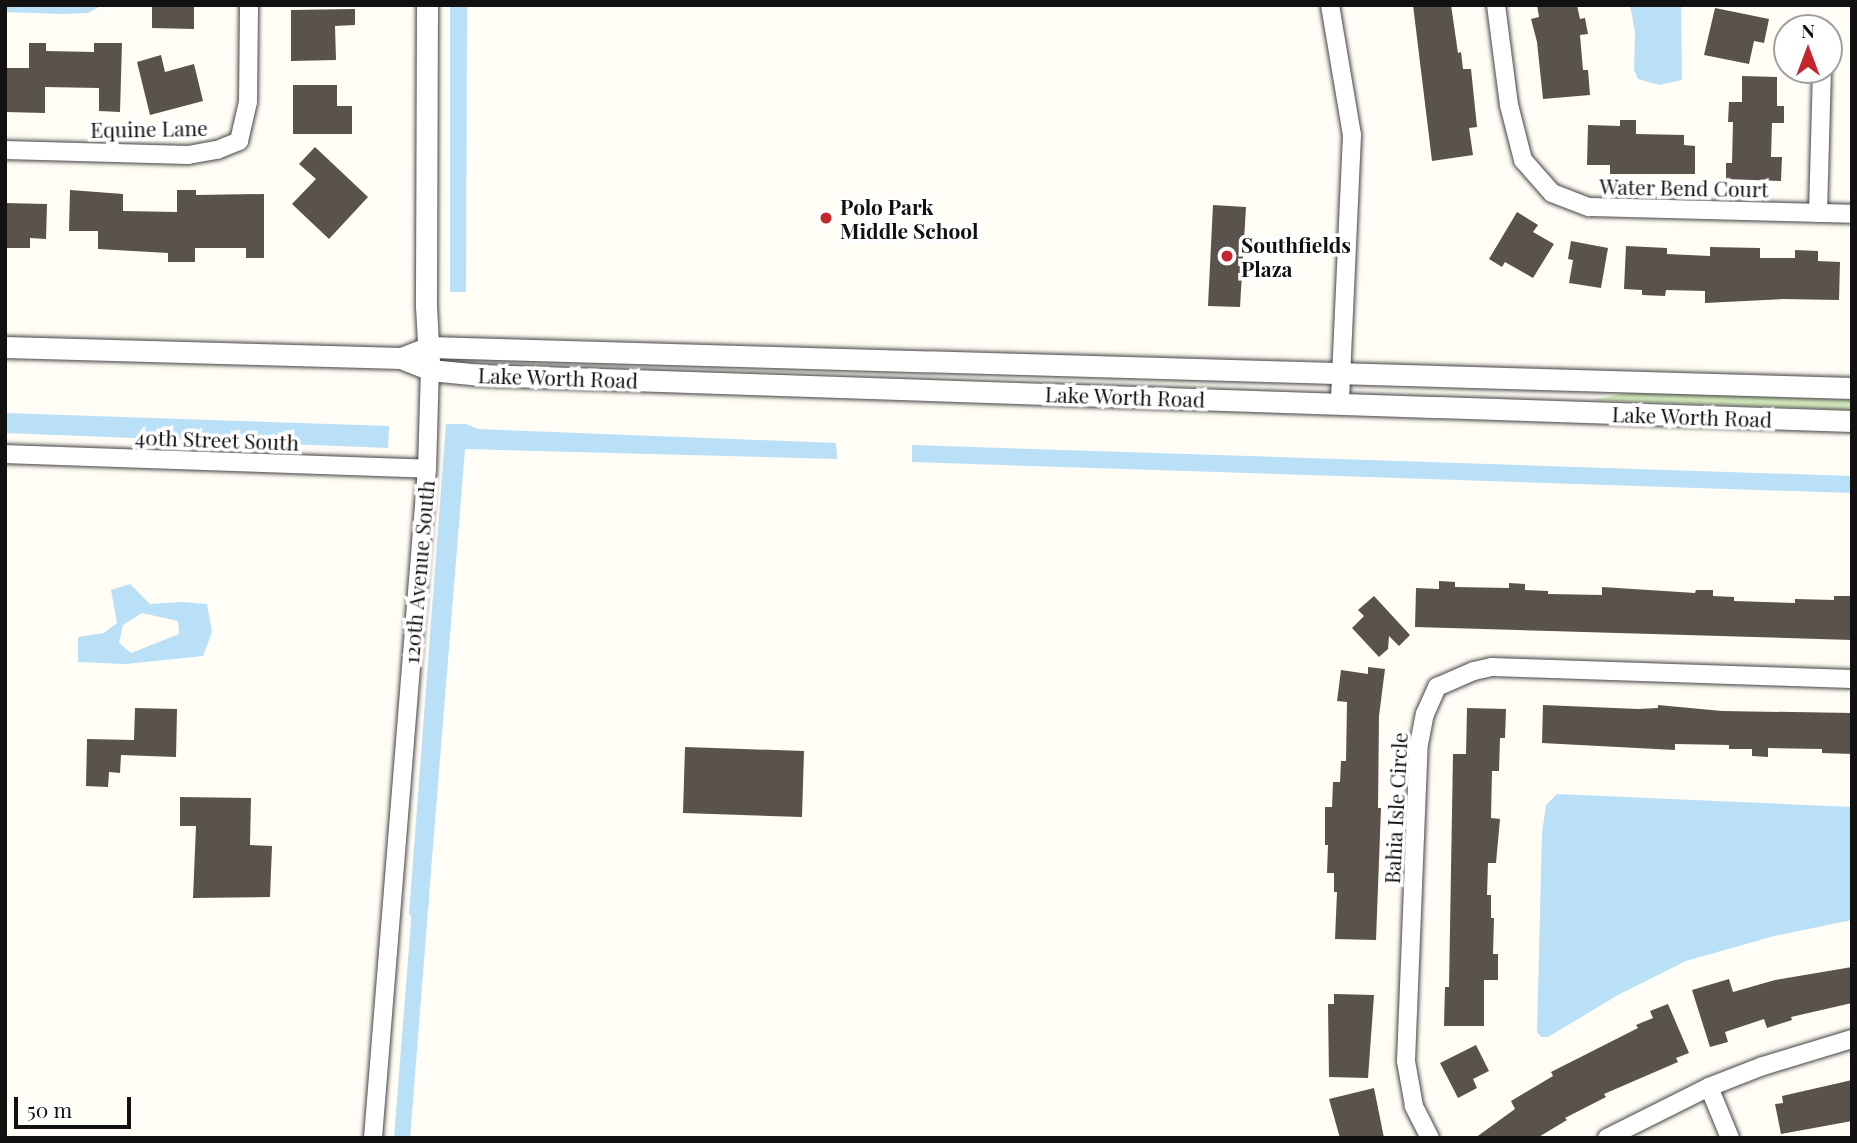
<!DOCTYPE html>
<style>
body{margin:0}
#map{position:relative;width:1857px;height:1143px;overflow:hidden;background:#fffdf5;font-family:"Playfair Display",serif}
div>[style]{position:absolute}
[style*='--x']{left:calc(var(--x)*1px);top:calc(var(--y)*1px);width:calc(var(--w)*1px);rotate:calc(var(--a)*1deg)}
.green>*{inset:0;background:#d5ebbd}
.water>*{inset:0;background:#b9e0f7}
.canal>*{height:16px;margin:-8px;padding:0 8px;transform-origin:8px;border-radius:8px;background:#b9e0f7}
.building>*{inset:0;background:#5a524d}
.roads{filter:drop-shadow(0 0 2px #444) drop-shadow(0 0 2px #444)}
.minor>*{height:18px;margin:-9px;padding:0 9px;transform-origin:9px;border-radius:9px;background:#fff}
.tertiary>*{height:21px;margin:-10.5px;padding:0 10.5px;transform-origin:10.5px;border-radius:10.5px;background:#fff}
.dots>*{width:19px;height:19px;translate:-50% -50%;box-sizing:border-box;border:4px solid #fff;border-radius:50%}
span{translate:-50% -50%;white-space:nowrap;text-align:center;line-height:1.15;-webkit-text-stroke:7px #fff;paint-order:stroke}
.street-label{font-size:21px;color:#111}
.poi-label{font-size:21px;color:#111;font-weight:700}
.left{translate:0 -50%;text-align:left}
.frame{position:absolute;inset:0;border:7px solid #111;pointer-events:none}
.north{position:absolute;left:1773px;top:14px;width:70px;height:70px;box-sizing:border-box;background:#fff;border:2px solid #a0a0a0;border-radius:50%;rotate:0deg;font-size:19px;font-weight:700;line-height:28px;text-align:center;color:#111}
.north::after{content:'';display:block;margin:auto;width:24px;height:32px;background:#c4262e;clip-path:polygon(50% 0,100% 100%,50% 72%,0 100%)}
.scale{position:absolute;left:14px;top:1097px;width:117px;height:32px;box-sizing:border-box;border:4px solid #111;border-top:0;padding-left:9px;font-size:21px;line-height:24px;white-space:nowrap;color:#111;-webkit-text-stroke:5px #fff;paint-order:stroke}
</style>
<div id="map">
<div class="green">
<div style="clip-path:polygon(1633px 392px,1852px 400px,1852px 410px,1593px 400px)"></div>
</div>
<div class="water">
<div style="clip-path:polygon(5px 5px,103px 5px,88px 13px,63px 14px,5px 12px)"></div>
<div style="clip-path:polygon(450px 5px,467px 5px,466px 292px,450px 292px)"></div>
<div style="clip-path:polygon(1630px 5px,1681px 5px,1682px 80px,1659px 85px,1638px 79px,1634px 70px,1635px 32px)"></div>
<div style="clip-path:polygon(5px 413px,389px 426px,388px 448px,5px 433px)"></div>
<div style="clip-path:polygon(446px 424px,466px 424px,478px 429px,836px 443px,837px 459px,465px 449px,428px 908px,415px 921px,409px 914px)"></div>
<div style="clip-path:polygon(912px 445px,1852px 476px,1852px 493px,912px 462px)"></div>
<div style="clip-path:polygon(evenodd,130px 584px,150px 604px,182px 602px,207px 604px,212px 632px,203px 656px,126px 664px,78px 662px,78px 637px,104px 633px,117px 623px,111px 590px,130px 584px,142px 613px,178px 621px,179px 634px,131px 653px,119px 643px,123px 625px,142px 613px)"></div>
<div style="clip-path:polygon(1557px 794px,1852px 807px,1852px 920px,1774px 936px,1686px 961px,1618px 995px,1548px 1037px,1541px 1037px,1537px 1032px,1542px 833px,1546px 805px)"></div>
</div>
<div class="canal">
<div style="--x:402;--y:1138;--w:243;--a:-85.5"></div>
</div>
<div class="building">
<div style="clip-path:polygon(152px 5px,194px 5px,194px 29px,152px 28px)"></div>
<div style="clip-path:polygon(1413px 5px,1451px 5px,1458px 53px,1461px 52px,1463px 69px,1471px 69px,1477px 127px,1469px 128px,1473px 155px,1432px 161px)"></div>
<div style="clip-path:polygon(1537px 5px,1577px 5px,1580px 19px,1585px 18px,1588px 34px,1580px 35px,1583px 70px,1588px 70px,1590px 95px,1543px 99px,1537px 42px,1531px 19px,1539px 17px)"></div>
<div style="clip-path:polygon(1715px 8px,1769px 19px,1764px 43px,1754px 41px,1749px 64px,1704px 55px)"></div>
<div style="clip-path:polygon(355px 9px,355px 25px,335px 26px,336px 60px,291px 61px,291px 10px)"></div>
<div style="clip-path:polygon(29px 43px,46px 43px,46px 51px,94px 52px,94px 43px,122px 43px,120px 112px,99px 111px,99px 88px,45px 87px,45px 113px,5px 112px,5px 68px,29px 68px)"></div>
<div style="clip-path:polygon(161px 55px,165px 72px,194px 64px,203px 101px,150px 115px,137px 62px)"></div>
<div style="clip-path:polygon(1742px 76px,1777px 77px,1777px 106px,1784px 106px,1784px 123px,1772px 123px,1771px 157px,1782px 157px,1781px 181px,1726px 179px,1726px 163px,1732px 163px,1733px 122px,1728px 122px,1729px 102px,1742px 102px)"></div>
<div style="clip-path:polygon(293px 85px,337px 85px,337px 106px,352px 106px,352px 134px,293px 134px)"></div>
<div style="clip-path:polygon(1620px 120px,1636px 120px,1636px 134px,1684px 135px,1684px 145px,1695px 146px,1695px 174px,1610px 174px,1610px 165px,1587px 165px,1588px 125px,1620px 126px)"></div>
<div style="clip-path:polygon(315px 147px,368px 197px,329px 239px,292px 204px,316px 179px,299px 164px)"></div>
<div style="clip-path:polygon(70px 190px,123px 194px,123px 211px,177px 212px,177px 190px,196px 190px,196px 195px,264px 194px,264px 258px,246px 258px,246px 248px,195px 248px,195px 262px,168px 262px,168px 253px,98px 249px,98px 231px,69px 231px)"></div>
<div style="clip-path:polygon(5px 203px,47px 204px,46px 239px,30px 238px,30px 248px,5px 248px)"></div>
<div style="clip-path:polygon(1213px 205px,1246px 207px,1240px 307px,1208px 306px)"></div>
<div style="clip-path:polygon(1517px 212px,1538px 225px,1533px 232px,1554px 244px,1533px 278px,1505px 262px,1502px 267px,1489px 259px)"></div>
<div style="clip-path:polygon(1571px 241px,1608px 248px,1601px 288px,1569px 283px,1573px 260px,1568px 259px)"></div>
<div style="clip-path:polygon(1626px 246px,1667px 248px,1667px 254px,1710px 256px,1710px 247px,1760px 248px,1760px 258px,1795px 258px,1795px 250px,1818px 251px,1818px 261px,1840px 262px,1839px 300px,1783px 299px,1705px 303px,1705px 291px,1666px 290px,1665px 296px,1642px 295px,1642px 290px,1624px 289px)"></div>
<div style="clip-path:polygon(1439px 581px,1455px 582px,1455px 587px,1509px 588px,1509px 583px,1525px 584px,1525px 590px,1548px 591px,1548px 594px,1602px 595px,1602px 587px,1695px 593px,1696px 590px,1713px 590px,1713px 596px,1734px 597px,1734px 601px,1795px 603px,1795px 599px,1834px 600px,1834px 596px,1852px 596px,1852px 640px,1415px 627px,1416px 588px,1439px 589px)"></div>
<div style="clip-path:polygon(1374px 596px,1410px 635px,1399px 646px,1389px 636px,1388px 649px,1379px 657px,1352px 628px,1364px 616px,1358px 610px)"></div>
<div style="clip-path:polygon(1368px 667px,1385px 669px,1379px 716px,1378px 808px,1381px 808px,1376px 940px,1335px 939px,1337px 892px,1334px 892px,1334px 873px,1327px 873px,1328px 845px,1325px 845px,1325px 807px,1332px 807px,1333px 782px,1340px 782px,1341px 761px,1346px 761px,1347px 702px,1337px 701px,1341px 670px,1368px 674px)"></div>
<div style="clip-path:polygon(1543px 705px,1638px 709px,1658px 708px,1658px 705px,1722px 711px,1852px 713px,1852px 754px,1822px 753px,1822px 749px,1768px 748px,1768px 757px,1752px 756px,1752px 749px,1729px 749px,1729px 745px,1675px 744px,1675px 750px,1542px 743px)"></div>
<div style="clip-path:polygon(135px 708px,177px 709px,176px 757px,121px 755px,120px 773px,109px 772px,108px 787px,86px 786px,87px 739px,134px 740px)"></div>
<div style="clip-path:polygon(1467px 708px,1506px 709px,1505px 738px,1500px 738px,1499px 771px,1492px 771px,1491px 818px,1500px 819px,1496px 863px,1488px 863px,1487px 895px,1491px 895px,1491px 918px,1494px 918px,1493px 954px,1498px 954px,1498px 980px,1484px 980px,1484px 1026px,1444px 1026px,1445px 987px,1449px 987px,1453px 754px,1466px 754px)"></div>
<div style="clip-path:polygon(685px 747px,804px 751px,802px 817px,683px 813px)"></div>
<div style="clip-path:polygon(180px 797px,251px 798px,250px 845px,272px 846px,270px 897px,193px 898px,196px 826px,180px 826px)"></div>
<div style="clip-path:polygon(1852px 967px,1852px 1003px,1791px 1017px,1792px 1020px,1767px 1028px,1764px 1019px,1725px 1032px,1728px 1042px,1710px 1047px,1692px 990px,1729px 979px,1733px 992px,1775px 980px)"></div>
<div style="clip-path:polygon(1334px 994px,1374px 995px,1368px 1078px,1329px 1077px,1328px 1004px,1334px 1004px)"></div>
<div style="clip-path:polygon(1668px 1004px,1689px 1053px,1676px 1058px,1678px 1062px,1604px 1094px,1606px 1097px,1565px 1118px,1567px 1120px,1537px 1138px,1475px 1138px,1515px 1109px,1511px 1101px,1553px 1076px,1551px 1072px,1638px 1028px,1636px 1025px,1653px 1018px,1650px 1011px)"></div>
<div style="clip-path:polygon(1476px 1045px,1489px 1071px,1473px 1079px,1477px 1088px,1458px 1098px,1440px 1063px)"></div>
<div style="clip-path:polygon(1852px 1080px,1852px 1121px,1781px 1134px,1775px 1104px,1783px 1103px,1782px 1096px)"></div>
<div style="clip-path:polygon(1374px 1088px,1384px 1138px,1340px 1138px,1329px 1099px)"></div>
</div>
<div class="roads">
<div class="minor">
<div style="--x:1330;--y:5;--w:132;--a:80.4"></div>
<div style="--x:1352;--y:135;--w:269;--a:92.6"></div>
<div style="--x:1496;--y:5;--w:101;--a:82.6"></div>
<div style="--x:1509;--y:105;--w:57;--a:75.7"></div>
<div style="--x:1523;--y:160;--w:44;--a:48.7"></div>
<div style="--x:1552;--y:193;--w:40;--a:21"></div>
<div style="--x:1589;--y:207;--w:263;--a:1.5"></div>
<div style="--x:5;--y:150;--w:183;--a:1.6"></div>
<div style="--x:188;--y:155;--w:29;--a:-10"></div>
<div style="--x:217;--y:150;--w:24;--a:-22"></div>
<div style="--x:239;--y:141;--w:40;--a:-77"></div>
<div style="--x:248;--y:102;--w:97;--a:-89.4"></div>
<div style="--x:1818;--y:213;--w:143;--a:-88.4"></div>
<div style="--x:5;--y:454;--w:422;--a:2"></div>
<div style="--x:1709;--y:1087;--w:55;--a:67.6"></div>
<div style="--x:373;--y:1138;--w:671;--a:-85.39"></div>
<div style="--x:427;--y:469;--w:99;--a:-88.3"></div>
<div style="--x:1430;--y:1138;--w:36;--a:-117"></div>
<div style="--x:1414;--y:1106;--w:46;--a:-100.1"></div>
<div style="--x:1406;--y:1061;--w:317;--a:-87.7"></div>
<div style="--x:1419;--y:744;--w:31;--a:-79"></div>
<div style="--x:1425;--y:714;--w:30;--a:-66"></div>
<div style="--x:1437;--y:687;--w:40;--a:-23.4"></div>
<div style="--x:1474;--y:671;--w:18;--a:-13"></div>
<div style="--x:1492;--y:667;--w:360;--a:1.9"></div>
<div style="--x:1607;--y:1138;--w:114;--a:-26.6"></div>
<div style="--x:1709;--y:1087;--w:58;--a:-21.3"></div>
<div style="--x:1763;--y:1066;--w:93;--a:-16.9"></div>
</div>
<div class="tertiary">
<div style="--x:427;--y:5;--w:301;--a:90.2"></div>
<div style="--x:426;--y:306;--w:55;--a:86.9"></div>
<div style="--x:5;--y:347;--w:396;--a:1.6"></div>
<div style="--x:401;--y:358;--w:31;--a:22"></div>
<div style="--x:430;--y:370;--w:51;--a:5.6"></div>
<div style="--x:481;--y:375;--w:1372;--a:1.92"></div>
<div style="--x:401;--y:358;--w:30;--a:-21"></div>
<div style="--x:429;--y:347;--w:1424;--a:1.65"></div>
</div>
</div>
<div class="dots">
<div style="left:826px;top:218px;background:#c4262e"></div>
<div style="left:1227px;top:256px;background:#c4262e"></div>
</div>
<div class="street-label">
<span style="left:149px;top:128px;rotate:-1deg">Equine Lane</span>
<span style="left:1684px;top:187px;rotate:1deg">Water Bend Court</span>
<span style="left:558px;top:377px;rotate:2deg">Lake Worth Road</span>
<span style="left:1125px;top:396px;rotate:2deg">Lake Worth Road</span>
<span style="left:1692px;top:416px;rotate:2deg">Lake Worth Road</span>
<span style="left:217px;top:439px;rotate:2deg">40th Street South</span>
<span style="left:418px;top:572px;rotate:-85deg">120th Avenue South</span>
<span style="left:1395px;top:808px;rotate:-87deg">Bahia Isle Circle</span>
</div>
<div class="poi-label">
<span class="left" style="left:840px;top:218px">Polo Park<br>Middle School</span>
<span class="left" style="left:1241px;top:256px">Southfields<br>Plaza</span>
</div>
<div class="frame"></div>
<div class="north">N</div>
<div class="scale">50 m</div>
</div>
